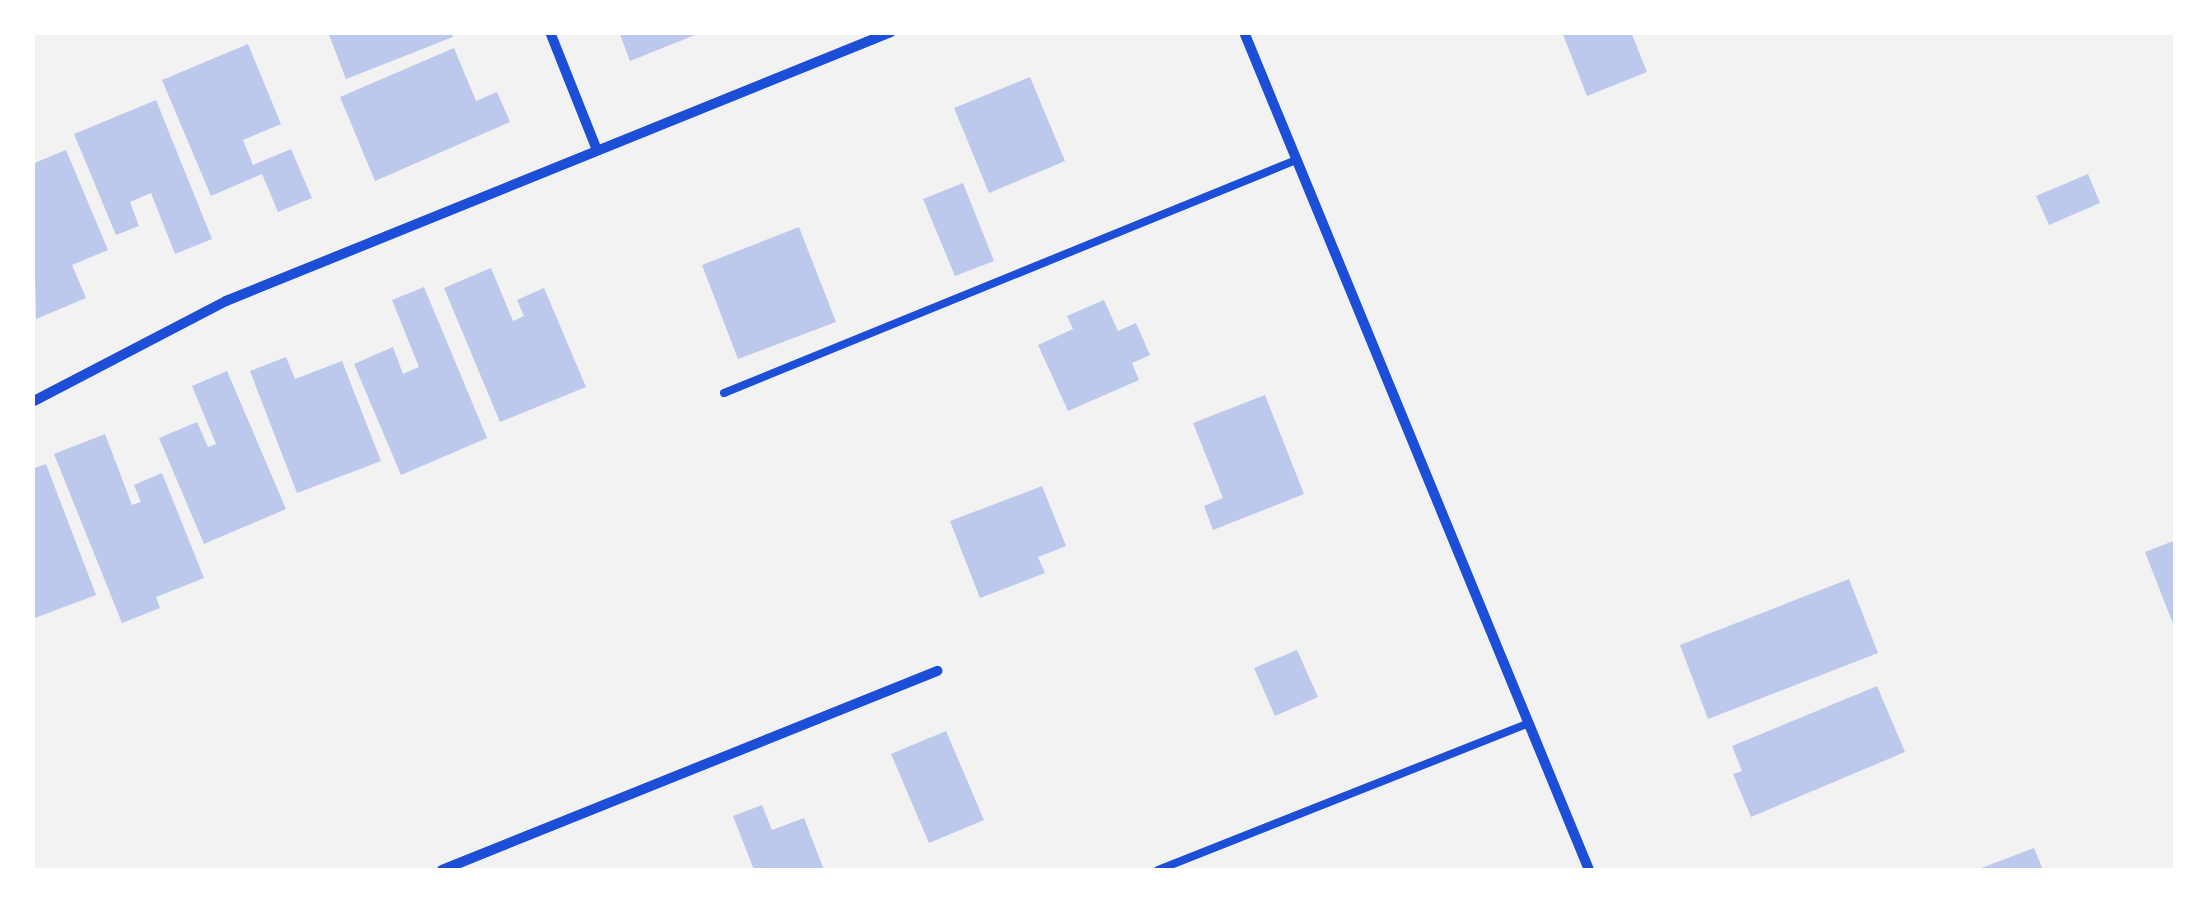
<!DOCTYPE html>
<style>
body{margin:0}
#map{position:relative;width:2208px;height:903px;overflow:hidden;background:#f2f2f2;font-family:"Fira Sans Condensed",sans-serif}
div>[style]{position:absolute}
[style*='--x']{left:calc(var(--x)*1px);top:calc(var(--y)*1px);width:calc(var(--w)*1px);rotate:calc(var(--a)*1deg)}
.building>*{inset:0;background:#bdc9ec}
.service>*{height:8px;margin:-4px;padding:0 4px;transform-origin:4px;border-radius:4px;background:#1d4ed8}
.minor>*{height:10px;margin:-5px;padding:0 5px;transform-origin:5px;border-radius:5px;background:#1d4ed8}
span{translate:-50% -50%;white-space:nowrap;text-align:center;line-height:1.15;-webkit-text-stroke:8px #fff;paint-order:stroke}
.frame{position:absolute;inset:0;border:35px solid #fff;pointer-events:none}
</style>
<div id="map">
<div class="building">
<div style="clip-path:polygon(328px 32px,451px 32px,453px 37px,346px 79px)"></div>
<div style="clip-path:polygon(619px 32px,700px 32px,700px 33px,630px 61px)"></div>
<div style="clip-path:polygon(1562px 32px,1631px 32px,1647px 72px,1587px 96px)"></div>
<div style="clip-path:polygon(248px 44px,281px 124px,243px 140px,253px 165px,291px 149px,312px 198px,278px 212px,262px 174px,211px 196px,162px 80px)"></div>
<div style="clip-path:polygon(454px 48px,476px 101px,497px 92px,510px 122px,375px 181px,340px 97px)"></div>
<div style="clip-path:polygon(1030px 77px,1065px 161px,989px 193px,954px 108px)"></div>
<div style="clip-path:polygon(156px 100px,212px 239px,175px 254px,151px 193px,130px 202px,139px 226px,116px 235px,74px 134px)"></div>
<div style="clip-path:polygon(66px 150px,108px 250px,72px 265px,86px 298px,36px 319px,32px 164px)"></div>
<div style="clip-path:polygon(2088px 174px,2100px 203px,2049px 225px,2036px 196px)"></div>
<div style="clip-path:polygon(963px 183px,994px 261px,955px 276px,923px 199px)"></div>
<div style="clip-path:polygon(799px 227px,836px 322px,738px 359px,702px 265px)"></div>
<div style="clip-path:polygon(491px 268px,513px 321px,524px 316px,517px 300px,544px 288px,586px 387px,500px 422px,444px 288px)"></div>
<div style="clip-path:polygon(424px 287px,487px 438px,401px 475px,354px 364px,393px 347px,403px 374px,419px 367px,392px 300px)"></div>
<div style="clip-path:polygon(1104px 300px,1118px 331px,1136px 323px,1150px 355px,1132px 363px,1139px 380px,1068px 411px,1038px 345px,1073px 329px,1067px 316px)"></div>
<div style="clip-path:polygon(286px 357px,295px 379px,342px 361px,381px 461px,297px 493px,250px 371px)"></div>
<div style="clip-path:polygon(227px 371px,286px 509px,204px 544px,159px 438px,197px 422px,208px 447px,216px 444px,192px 386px)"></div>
<div style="clip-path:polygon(1265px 395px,1304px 494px,1213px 530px,1204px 506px,1223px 498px,1193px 423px)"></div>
<div style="clip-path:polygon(105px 434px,132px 505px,141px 502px,134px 485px,162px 473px,204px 578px,156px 597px,160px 608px,122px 623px,54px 454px)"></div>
<div style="clip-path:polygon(46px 464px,96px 595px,32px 619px,32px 469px)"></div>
<div style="clip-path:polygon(1042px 486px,1066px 546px,1038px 557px,1045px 573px,980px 598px,950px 521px)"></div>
<div style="clip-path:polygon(2176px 540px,2176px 629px,2175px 629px,2145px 552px)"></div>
<div style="clip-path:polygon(1849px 579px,1878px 653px,1708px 719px,1680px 645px)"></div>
<div style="clip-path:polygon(1297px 650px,1318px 697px,1275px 716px,1254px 668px)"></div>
<div style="clip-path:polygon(1877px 686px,1905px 752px,1751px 817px,1733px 774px,1742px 771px,1732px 746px)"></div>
<div style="clip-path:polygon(946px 731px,984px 820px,929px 843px,891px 754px)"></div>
<div style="clip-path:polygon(762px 805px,772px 830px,804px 818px,824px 870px,754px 870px,733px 816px)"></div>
<div style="clip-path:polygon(2034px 848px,2043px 870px,1976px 870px)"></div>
</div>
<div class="service">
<div style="--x:724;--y:393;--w:618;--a:-22.16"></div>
<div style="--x:1158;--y:870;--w:399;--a:-21.6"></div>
</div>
<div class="minor">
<div style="--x:550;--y:32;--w:127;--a:68.3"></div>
<div style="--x:1244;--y:32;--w:906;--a:67.62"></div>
<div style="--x:32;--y:402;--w:219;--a:-27.5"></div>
<div style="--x:226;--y:301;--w:717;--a:-22.02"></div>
<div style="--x:442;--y:870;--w:534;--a:-21.9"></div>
</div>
<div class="frame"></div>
</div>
